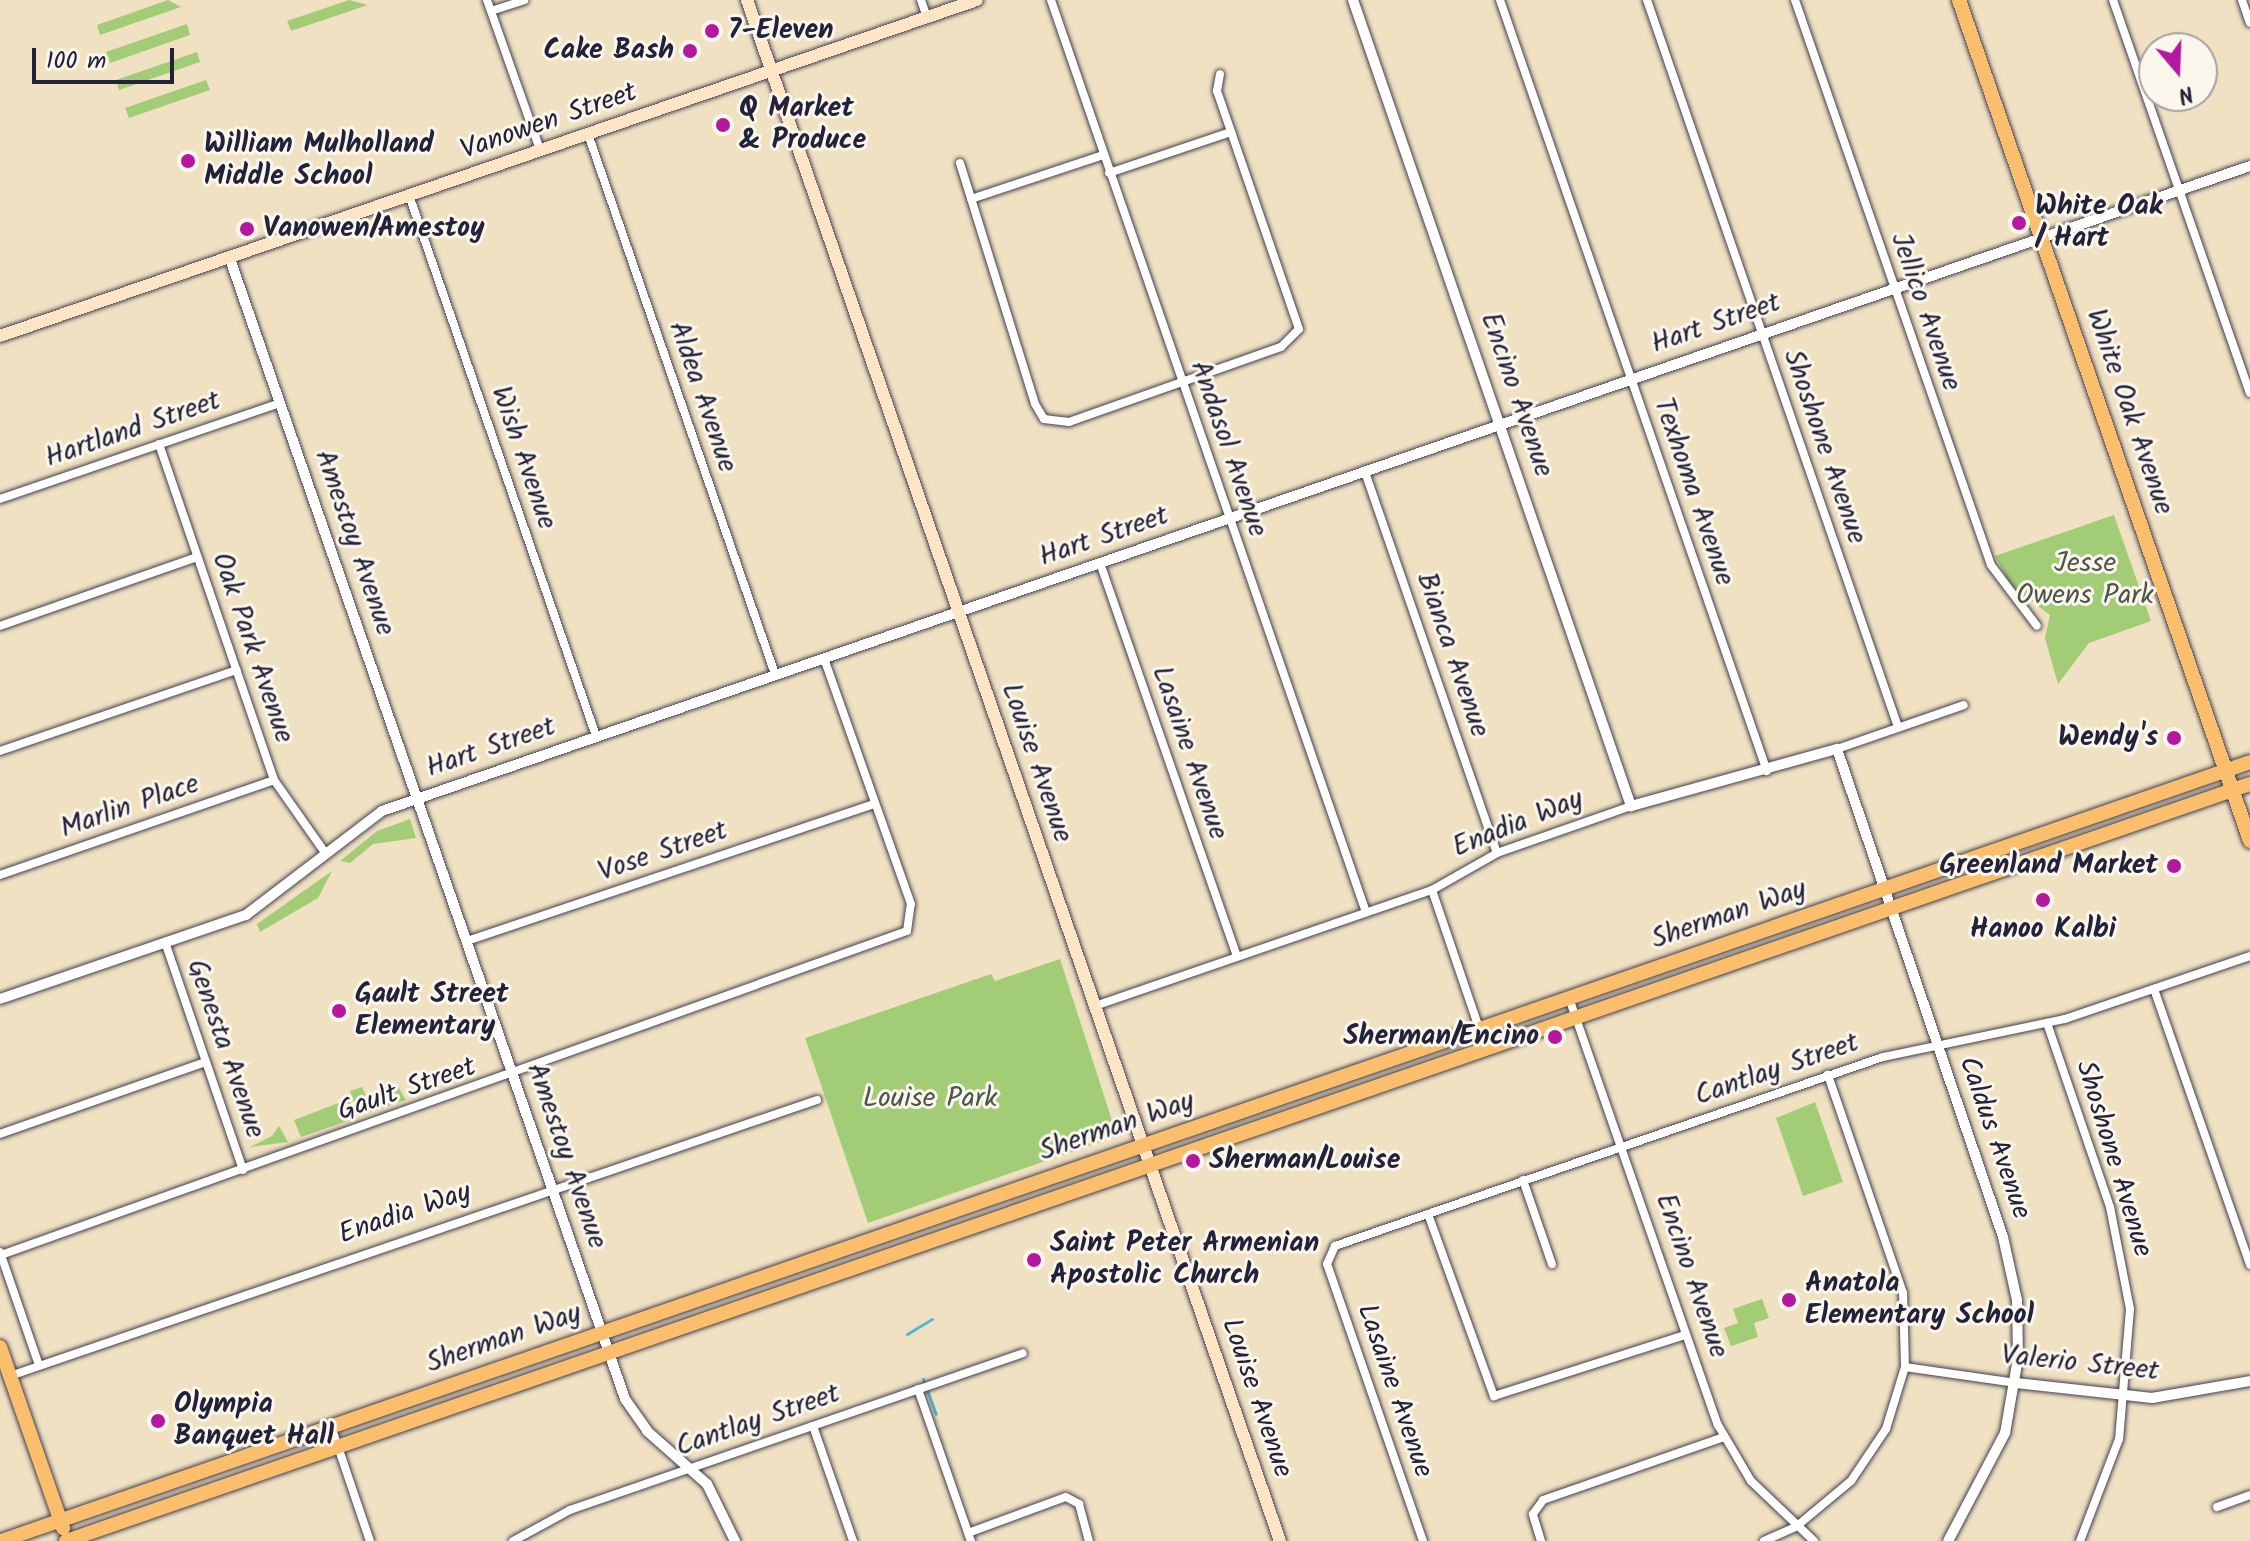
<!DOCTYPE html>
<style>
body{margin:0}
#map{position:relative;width:2250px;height:1541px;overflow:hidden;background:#f1e1c3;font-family:Kalam,sans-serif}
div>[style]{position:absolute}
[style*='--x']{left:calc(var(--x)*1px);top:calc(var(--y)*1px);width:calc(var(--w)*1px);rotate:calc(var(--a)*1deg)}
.green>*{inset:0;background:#a3cc77}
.stream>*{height:3px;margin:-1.5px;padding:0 1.5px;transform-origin:1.5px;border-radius:1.5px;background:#51b8cf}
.roads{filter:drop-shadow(0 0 2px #413f4f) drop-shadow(0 0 2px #413f4f)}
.minor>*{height:8px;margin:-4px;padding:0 4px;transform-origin:4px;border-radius:4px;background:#fff}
.tertiary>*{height:10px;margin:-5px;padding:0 5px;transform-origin:5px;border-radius:5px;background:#fff}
.secondary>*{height:12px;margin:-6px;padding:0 6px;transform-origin:6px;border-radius:6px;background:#fde5c5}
.primary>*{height:14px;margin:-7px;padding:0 7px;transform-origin:7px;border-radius:7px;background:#fabe6d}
.dots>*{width:22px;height:22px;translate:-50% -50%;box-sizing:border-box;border:4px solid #fbf7ec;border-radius:50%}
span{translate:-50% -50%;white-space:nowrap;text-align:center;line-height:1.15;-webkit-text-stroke:6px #fbf7ec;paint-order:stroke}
.poi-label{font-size:28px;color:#22223b;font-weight:700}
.left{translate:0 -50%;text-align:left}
.right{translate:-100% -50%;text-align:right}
.street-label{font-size:28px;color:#22223b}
.park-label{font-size:28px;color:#49554d}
.north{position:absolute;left:2138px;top:32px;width:80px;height:80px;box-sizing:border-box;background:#fbf7ec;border:2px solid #a4a2a5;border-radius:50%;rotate:161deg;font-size:22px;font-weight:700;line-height:32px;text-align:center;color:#22223b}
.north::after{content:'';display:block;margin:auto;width:28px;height:36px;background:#b5179e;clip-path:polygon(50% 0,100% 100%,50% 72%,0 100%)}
.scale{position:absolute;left:32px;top:48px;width:142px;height:36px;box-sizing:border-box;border:4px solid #22223b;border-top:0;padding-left:10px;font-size:24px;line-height:28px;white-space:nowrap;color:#22223b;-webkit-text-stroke:6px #fbf7ec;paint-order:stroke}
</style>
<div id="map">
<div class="green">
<div style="clip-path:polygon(168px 0,181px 7px,100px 35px,97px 25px)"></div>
<div style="clip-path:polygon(349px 0,368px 5px,291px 31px,287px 21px)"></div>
<div style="clip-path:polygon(187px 24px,190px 35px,110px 63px,106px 52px)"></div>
<div style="clip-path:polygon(197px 52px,200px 62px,119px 90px,116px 80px)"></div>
<div style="clip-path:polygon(206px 80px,210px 90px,129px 118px,125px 108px)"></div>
<div style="clip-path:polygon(2114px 515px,2151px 621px,2089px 643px,2058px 684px,2045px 638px,2050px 615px,2011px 586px,1995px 556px)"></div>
<div style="clip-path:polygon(410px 819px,416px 838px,373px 844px,350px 863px,340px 861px,377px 831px)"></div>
<div style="clip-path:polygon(332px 871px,318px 898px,260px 932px,257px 924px)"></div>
<div style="clip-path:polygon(1060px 959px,1117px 1136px,868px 1223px,805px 1038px,991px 974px,995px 981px)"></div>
<div style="clip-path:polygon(397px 1085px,406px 1100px,359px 1116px,350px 1091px,362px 1087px,366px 1096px)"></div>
<div style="clip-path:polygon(349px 1099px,356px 1118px,301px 1137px,294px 1120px)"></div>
<div style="clip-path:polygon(1815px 1102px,1843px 1182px,1803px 1196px,1776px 1118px)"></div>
<div style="clip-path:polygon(279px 1126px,288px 1142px,250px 1147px,272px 1136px)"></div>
<div style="clip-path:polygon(1762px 1299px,1769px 1318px,1754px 1323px,1758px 1337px,1731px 1346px,1724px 1328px,1738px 1323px,1733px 1309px)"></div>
</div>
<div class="stream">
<div style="--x:907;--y:1334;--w:29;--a:-31"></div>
<div style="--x:923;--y:1379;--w:37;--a:70"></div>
</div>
<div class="roads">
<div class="minor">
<div style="--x:487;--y:0;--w:159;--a:70.5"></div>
<div style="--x:921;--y:0;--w:18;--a:71"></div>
<div style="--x:1051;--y:0;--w:965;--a:70.95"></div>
<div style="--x:1500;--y:0;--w:816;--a:70.9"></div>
<div style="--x:1647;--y:0;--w:769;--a:70.95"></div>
<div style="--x:1795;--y:0;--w:598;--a:70.87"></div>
<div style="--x:1991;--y:565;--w:76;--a:53"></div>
<div style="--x:2113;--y:0;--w:416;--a:70.8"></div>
<div style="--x:2242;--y:0;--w:24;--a:71"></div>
<div style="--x:491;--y:11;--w:35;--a:-18"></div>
<div style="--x:588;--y:134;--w:571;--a:70.9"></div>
<div style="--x:960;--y:163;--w:252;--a:72.7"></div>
<div style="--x:1035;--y:404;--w:17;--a:59"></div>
<div style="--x:1044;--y:419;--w:25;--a:7"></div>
<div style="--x:1069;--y:422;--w:225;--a:-19.5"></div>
<div style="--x:1281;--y:347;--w:25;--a:-45"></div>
<div style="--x:1299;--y:329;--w:252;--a:-109"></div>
<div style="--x:1217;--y:91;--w:17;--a:-80"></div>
<div style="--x:1109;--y:173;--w:129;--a:-18.6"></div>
<div style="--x:409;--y:195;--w:572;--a:70.93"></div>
<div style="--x:971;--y:199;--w:139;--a:-18.4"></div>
<div style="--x:159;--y:444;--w:355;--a:71.1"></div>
<div style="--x:274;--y:780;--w:90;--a:54.9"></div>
<div style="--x:1365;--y:472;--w:403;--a:70.9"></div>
<div style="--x:0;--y:499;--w:296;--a:-18.9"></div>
<div style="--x:1100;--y:563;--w:417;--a:70.8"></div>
<div style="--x:0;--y:626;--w:209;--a:-19.3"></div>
<div style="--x:1837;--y:749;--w:134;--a:-19.1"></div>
<div style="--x:0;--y:751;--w:250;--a:-18.9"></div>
<div style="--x:0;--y:875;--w:290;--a:-19.1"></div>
<div style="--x:1432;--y:890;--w:168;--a:71.2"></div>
<div style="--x:467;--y:941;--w:429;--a:-18.6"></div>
<div style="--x:165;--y:942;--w:241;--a:71.1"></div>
<div style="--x:2154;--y:989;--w:292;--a:70.8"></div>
<div style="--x:1569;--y:998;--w:452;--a:70.8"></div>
<div style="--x:1718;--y:1425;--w:65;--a:59.5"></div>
<div style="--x:1751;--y:1481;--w:87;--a:43.6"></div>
<div style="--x:1095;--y:1006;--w:356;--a:-19"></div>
<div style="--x:1432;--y:890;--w:75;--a:-29.6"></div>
<div style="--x:1497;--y:853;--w:142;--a:-19.3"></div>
<div style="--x:2047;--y:1023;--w:194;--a:71.1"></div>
<div style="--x:2110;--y:1207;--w:104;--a:78.9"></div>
<div style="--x:2130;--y:1309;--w:130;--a:94.8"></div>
<div style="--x:2119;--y:1439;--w:109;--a:110.9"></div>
<div style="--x:0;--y:1134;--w:218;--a:-19.3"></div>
<div style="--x:1523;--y:1180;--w:89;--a:71"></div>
<div style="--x:1428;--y:1214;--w:194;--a:70.1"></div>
<div style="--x:1494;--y:1396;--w:201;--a:-17.7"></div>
<div style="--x:0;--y:1252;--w:120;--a:71"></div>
<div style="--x:1;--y:1255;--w:962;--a:-19.68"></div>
<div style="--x:907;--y:931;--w:27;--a:-82"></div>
<div style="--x:911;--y:904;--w:261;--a:-109.5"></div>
<div style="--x:1905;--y:1367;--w:112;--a:8.2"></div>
<div style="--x:10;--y:1376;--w:853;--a:-18.88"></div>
<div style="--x:918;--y:1389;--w:161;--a:70.8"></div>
<div style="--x:331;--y:1426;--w:121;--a:71.3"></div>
<div style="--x:813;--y:1426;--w:122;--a:70.8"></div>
<div style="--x:2217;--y:1507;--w:35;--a:-20"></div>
<div style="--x:968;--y:1533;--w:104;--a:-20.2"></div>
<div style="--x:1066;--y:1497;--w:15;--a:28"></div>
<div style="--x:1079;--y:1504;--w:38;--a:75"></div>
<div style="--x:513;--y:1541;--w:65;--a:-28.5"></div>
<div style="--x:570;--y:1510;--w:479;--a:-19.1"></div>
<div style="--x:1423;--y:1541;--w:293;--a:-109.1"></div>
<div style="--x:1327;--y:1264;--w:20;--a:-66"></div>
<div style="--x:1335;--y:1246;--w:580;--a:-19.03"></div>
<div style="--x:1883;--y:1057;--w:186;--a:-11.8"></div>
<div style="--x:2065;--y:1019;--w:195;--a:-18.8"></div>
<div style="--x:1541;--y:1541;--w:28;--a:-107"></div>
<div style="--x:1533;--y:1514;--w:17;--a:-54"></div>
<div style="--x:1543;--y:1500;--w:192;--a:-19.2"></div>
<div style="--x:1764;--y:1541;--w:36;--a:-24"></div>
<div style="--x:1797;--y:1526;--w:70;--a:-39.8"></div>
<div style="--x:1851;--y:1481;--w:63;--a:-56.1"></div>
<div style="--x:1886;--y:1429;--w:65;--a:-73"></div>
<div style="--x:1905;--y:1367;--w:74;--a:-91.5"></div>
<div style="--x:1903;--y:1293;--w:231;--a:-109"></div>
</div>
<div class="tertiary">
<div style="--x:1353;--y:0;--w:853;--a:70.97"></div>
<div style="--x:1631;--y:806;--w:214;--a:-15.5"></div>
<div style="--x:1837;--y:749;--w:515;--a:71.21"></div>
<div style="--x:2003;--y:1237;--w:65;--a:77.5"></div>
<div style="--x:2017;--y:1300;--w:58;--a:89"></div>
<div style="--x:2018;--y:1358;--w:76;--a:99.8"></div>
<div style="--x:2005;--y:1433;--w:122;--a:117.8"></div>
<div style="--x:229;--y:256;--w:1210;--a:70.89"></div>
<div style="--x:625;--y:1399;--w:39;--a:55"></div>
<div style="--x:647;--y:1431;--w:80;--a:41.5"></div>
<div style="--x:707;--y:1484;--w:64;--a:63.8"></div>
<div style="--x:0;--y:999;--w:260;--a:-18.9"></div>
<div style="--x:246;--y:915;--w:171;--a:-37.4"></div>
<div style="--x:382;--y:811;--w:1976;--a:-19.05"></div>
<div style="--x:2016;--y:1383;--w:137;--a:6.3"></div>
<div style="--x:2152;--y:1398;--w:99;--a:-9.8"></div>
</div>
<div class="secondary">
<div style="--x:747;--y:0;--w:1631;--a:70.92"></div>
<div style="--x:0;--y:336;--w:1033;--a:-18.98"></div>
</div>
<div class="primary">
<div style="--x:1959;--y:0;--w:890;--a:70.91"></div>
<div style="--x:0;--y:1347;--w:192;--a:70.8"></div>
<div style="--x:1;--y:1541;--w:2380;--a:-19.1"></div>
<div style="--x:66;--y:1541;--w:2311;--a:-19.12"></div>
</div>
</div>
<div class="dots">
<div style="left:712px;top:31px;background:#b5179e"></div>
<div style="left:690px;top:51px;background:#b5179e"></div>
<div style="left:723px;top:125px;background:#b5179e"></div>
<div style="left:188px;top:161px;background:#b5179e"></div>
<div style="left:2019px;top:223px;background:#b5179e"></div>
<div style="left:247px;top:229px;background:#b5179e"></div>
<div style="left:2174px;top:738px;background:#b5179e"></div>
<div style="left:2174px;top:866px;background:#b5179e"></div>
<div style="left:2043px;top:900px;background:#b5179e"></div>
<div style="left:339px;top:1011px;background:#b5179e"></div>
<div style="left:1555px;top:1037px;background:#b5179e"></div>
<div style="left:1193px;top:1161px;background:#b5179e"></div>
<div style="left:1034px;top:1260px;background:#b5179e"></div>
<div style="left:1789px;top:1300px;background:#b5179e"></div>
<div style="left:158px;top:1421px;background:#b5179e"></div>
</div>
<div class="poi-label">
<span class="left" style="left:728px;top:31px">7-Eleven</span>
<span class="right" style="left:674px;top:51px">Cake Bash</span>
<span class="left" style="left:739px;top:125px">Q Market<br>&amp; Produce</span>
<span class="left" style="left:204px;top:161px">William Mulholland<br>Middle School</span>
<span class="left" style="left:2035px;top:223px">White Oak<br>/ Hart</span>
<span class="left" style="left:263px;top:229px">Vanowen/Amestoy</span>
<span class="right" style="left:2158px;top:738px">Wendy's</span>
<span class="right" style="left:2158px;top:866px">Greenland Market</span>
<span style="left:2043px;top:930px">Hanoo Kalbi</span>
<span class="left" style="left:355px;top:1011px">Gault Street<br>Elementary</span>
<span class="right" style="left:1539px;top:1037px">Sherman/Encino</span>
<span class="left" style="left:1209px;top:1161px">Sherman/Louise</span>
<span class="left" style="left:1050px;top:1260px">Saint Peter Armenian<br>Apostolic Church</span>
<span class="left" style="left:1805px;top:1300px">Anatola<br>Elementary School</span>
<span class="left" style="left:174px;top:1421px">Olympia<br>Banquet Hall</span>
</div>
<div class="street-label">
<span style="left:549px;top:122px;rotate:-19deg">Vanowen Street</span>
<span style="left:1925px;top:312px;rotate:71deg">Jellico Avenue</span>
<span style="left:1716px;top:324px;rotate:-19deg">Hart Street</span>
<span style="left:1516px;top:395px;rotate:71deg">Encino Avenue</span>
<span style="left:702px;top:397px;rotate:71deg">Aldea Avenue</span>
<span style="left:2129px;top:412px;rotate:71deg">White Oak Avenue</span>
<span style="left:133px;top:430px;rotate:-19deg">Hartland Street</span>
<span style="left:1824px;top:447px;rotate:71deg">Shoshone Avenue</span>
<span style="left:1228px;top:449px;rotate:71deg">Andasol Avenue</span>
<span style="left:523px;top:458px;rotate:71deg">Wish Avenue</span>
<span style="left:1693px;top:492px;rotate:71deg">Texhoma Avenue</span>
<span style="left:1104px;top:537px;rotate:-19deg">Hart Street</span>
<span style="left:354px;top:543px;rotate:71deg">Amestoy Avenue</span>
<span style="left:252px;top:648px;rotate:71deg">Oak Park Avenue</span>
<span style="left:1452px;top:655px;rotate:71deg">Bianca Avenue</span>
<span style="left:491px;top:748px;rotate:-19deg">Hart Street</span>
<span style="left:1189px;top:753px;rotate:71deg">Lasaine Avenue</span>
<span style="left:1036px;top:763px;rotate:71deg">Louise Avenue</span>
<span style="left:130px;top:807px;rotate:-19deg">Marlin Place</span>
<span style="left:1518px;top:824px;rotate:-22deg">Enadia Way</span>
<span style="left:663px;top:852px;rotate:-19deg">Vose Street</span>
<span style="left:1729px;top:915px;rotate:-19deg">Sherman Way</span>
<span style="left:225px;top:1049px;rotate:71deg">Genesta Avenue</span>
<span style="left:1777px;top:1070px;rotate:-19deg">Cantlay Street</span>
<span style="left:407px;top:1090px;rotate:-19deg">Gault Street</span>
<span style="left:1117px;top:1127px;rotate:-19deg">Sherman Way</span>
<span style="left:1994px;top:1138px;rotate:71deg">Caldus Avenue</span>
<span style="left:566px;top:1156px;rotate:71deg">Amestoy Avenue</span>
<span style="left:2113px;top:1159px;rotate:73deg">Shoshone Avenue</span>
<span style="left:405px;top:1214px;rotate:-19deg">Enadia Way</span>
<span style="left:1691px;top:1276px;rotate:71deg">Encino Avenue</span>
<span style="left:504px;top:1339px;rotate:-19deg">Sherman Way</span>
<span style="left:2080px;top:1364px;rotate:6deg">Valerio Street</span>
<span style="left:1394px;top:1391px;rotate:71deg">Lasaine Avenue</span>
<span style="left:1256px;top:1398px;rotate:71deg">Louise Avenue</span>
<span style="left:758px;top:1421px;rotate:-19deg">Cantlay Street</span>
</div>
<div class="park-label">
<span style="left:2085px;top:580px">Jesse<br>Owens Park</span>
<span style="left:930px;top:1099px">Louise Park</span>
</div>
<div class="north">N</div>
<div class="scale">100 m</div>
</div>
